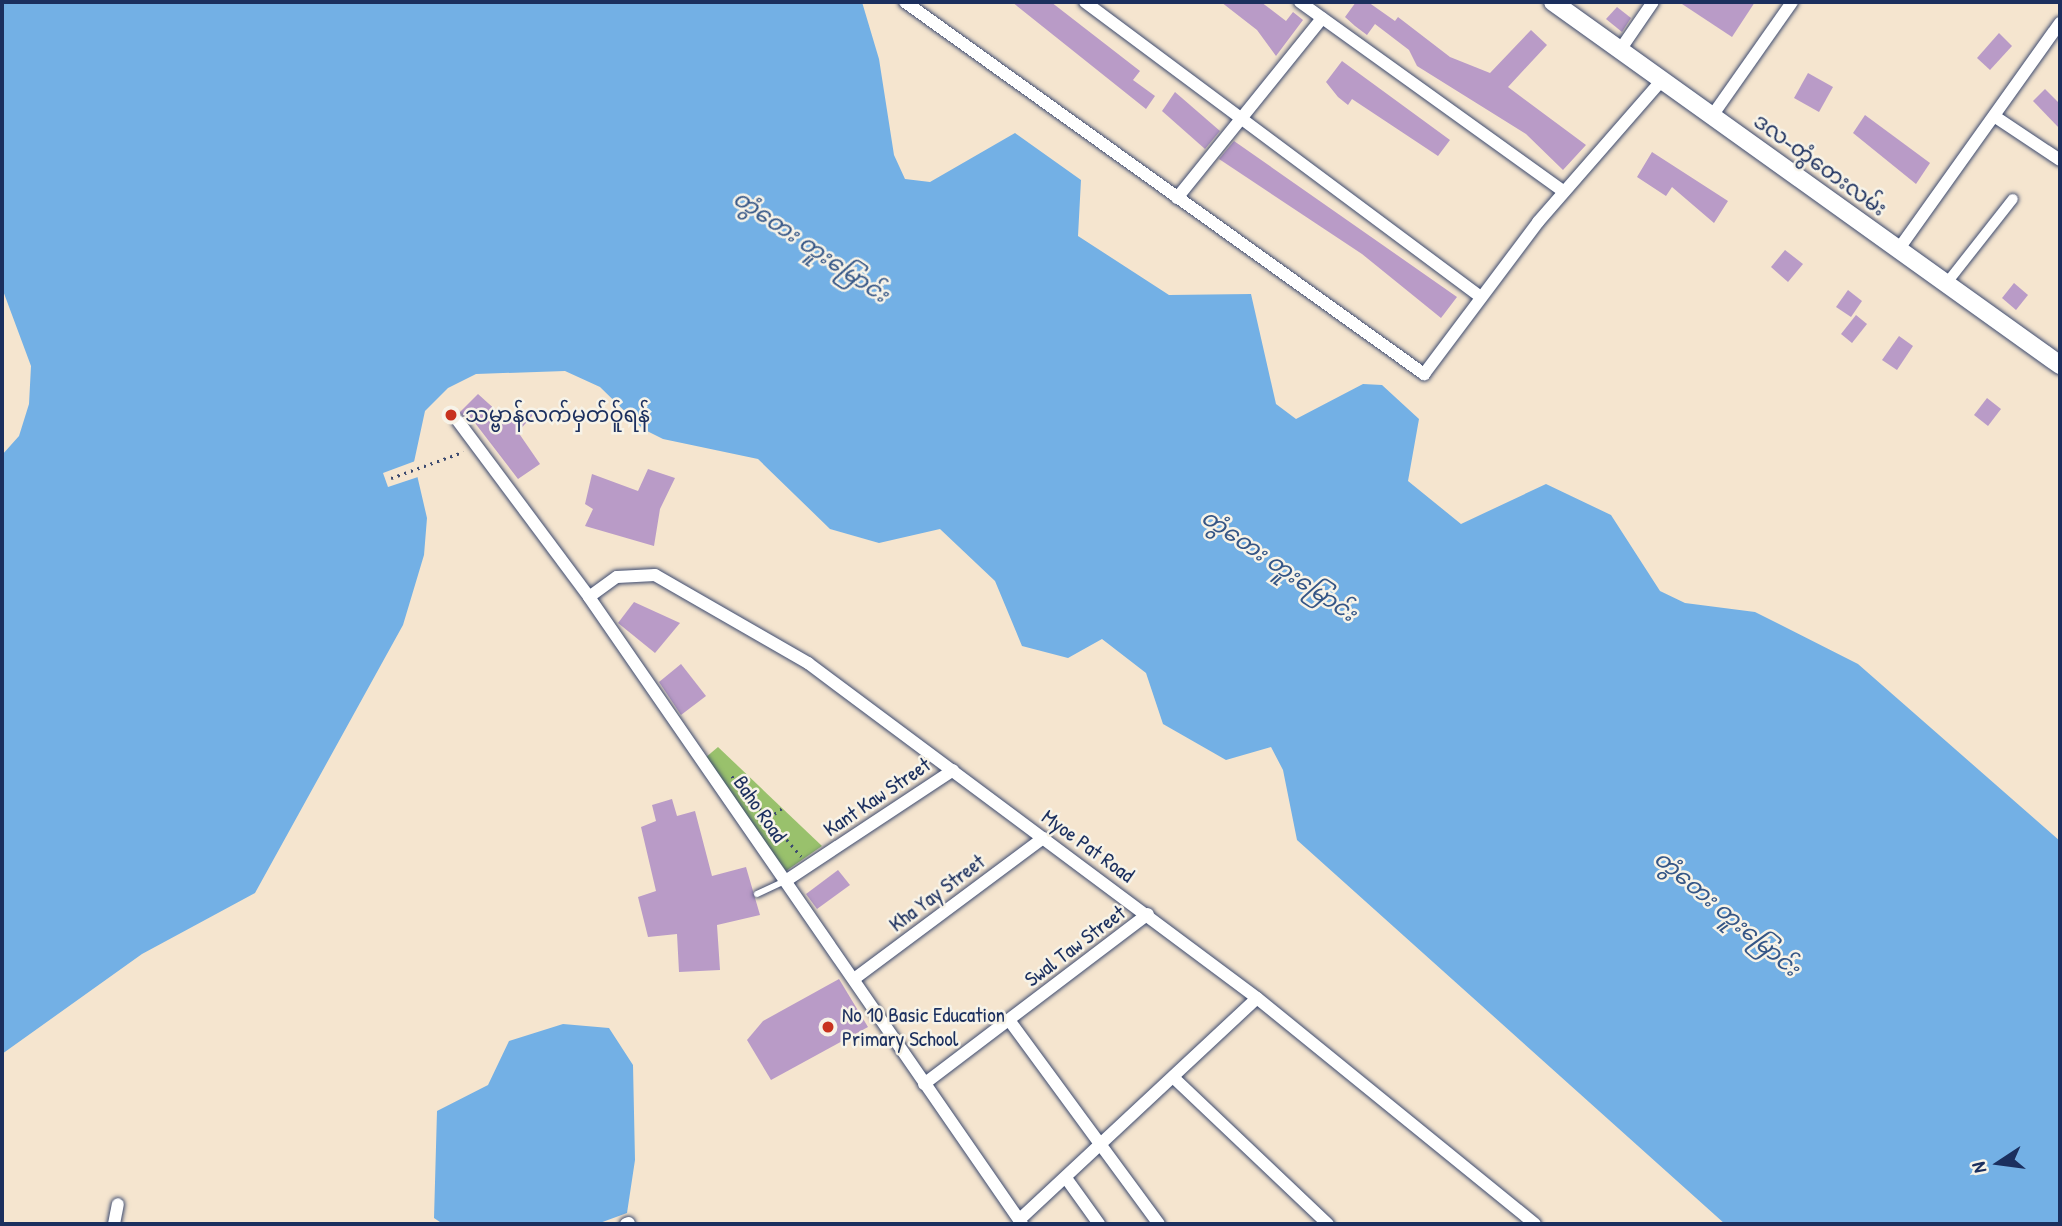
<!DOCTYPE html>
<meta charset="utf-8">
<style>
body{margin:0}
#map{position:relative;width:2062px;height:1226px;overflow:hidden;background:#f5e5cf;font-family:"Patrick Hand","Noto Sans Myanmar",sans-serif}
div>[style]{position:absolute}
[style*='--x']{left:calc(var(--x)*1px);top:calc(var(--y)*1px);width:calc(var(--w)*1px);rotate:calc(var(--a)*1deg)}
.green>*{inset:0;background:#99c16c}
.water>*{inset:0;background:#73b0e5}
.pier>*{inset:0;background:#f5e5cf}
.building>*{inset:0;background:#b99bc7}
.path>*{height:2.5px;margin-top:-1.25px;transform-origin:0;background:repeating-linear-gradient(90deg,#3c4a6f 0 2px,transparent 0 7px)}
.roads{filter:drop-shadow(0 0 2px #3c4a6f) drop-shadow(0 0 2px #3c4a6f)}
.service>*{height:6px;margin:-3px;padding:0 3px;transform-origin:3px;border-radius:3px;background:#fff}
.pedestrian>*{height:10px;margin:-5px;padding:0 5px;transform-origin:5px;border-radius:5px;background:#fff}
.minor>*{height:12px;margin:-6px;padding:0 6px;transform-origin:6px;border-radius:6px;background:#fff}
.secondary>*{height:18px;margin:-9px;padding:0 9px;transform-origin:9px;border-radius:9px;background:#fff}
.dots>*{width:19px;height:19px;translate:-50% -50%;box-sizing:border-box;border:4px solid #f7f3e8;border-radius:50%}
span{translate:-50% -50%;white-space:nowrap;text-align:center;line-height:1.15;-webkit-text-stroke:5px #f7f3e8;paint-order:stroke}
.street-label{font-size:21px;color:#1b2f5e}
.poi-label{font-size:21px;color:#1b2f5e}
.left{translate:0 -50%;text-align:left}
.water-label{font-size:23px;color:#355686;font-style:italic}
.frame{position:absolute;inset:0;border:4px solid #1b2f5e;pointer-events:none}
.north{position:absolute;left:1964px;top:1128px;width:70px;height:70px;-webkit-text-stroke:5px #f7f3e8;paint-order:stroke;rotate:257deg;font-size:19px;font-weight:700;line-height:28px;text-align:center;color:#1b2f5e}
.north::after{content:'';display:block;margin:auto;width:24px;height:32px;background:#1b2f5e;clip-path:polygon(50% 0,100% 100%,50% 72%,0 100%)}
</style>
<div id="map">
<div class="green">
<div style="clip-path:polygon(718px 747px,822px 846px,786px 871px,705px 758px)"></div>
</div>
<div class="water">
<div style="clip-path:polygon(2px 2px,862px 2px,879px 59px,894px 155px,905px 179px,930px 182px,1015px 133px,1081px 180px,1078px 236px,1169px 295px,1251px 294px,1276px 404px,1296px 419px,1363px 384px,1382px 385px,1419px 419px,1408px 481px,1461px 524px,1546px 484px,1611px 515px,1660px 591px,1685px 603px,1755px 612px,1858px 664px,2060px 841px,2060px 1224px,1725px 1224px,1297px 840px,1283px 770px,1271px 747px,1226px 760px,1163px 724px,1146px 673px,1102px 639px,1068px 658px,1022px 646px,995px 581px,940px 529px,879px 543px,830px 529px,758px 459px,663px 439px,643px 429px,600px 387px,565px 371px,476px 374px,448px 388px,425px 411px,414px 462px,427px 518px,424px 555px,403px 625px,255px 893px,142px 954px,2px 1054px,2px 455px,19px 436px,29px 404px,31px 366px,2px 288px)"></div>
<div style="clip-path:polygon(563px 1024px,609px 1028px,633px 1065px,635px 1160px,627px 1213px,597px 1224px,443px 1224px,434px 1218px,437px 1111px,488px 1085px,509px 1041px)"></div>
</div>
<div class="pier">
<div style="clip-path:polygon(418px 460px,421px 476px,388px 487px,383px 473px)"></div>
</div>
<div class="building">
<div style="clip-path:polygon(1012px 2px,1051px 2px,1140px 71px,1133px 80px,1155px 96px,1146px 109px)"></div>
<div style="clip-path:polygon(1221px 2px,1261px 2px,1286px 21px,1293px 12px,1303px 20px,1276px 56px,1257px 30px)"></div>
<div style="clip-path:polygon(1356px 2px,1368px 2px,1395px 21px,1398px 17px,1450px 57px,1490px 73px,1531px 30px,1547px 45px,1508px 87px,1586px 145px,1563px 170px,1526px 134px,1417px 66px,1409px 50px,1375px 24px,1367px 35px,1355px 26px,1345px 17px)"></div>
<div style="clip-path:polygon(1679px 2px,1755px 2px,1732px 37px)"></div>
<div style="clip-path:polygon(1617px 7px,1631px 18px,1622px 32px,1606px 19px)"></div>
<div style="clip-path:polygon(1999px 33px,2012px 46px,1990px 70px,1977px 58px)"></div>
<div style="clip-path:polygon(1342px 61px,1450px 140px,1438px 156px,1352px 99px,1348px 105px,1338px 97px,1326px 82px)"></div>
<div style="clip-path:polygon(1808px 73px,1833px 87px,1819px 112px,1794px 98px)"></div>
<div style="clip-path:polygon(2045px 89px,2060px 104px,2060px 129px,2033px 101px)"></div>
<div style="clip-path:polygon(1175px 92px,1220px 131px,1205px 149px,1162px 111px)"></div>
<div style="clip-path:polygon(1865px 115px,1930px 163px,1916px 184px,1853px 133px)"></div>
<div style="clip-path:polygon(1234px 141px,1457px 297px,1441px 318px,1362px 254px,1219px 159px)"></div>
<div style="clip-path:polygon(1652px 152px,1728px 201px,1714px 223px,1672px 187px,1666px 196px,1637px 177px)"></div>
<div style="clip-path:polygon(1785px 250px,1803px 264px,1788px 282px,1771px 267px)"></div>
<div style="clip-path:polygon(2014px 283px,2028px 295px,2016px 310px,2002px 298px)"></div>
<div style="clip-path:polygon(1848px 290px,1862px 301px,1851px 317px,1836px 307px)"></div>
<div style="clip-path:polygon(1856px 315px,1867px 324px,1852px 343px,1841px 334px)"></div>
<div style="clip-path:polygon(1899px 336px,1913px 346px,1897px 370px,1882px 360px)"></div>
<div style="clip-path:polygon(478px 394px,509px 422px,539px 408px,518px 432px,540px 464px,518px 479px,475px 423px,459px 413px)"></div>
<div style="clip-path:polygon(1987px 398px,2001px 409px,1988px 426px,1974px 415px)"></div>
<div style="clip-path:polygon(648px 469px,675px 478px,660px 509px,654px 546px,585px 526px,593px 509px,585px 504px,592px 474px,638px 491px)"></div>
<div style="clip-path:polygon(634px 602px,680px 623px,655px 653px,618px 623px)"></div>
<div style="clip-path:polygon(681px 664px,706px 696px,681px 715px,659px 682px)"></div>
<div style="clip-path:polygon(672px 799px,677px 816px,695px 811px,712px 876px,746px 867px,760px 915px,717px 925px,720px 970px,679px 972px,677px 934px,648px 937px,638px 897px,656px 891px,641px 827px,656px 821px,652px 805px)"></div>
<div style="clip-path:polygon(838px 870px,850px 885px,817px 909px,806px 894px)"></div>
<div style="clip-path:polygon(839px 979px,868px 1027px,771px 1080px,747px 1040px,763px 1021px)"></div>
</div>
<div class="path">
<div style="--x:391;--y:478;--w:77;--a:-19.9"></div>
<div style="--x:732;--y:776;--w:106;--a:49.2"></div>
<div style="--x:763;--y:822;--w:24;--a:-36"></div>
</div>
<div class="roads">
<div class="service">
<div style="--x:757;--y:894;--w:31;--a:-25"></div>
</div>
<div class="pedestrian">
<div style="--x:1946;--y:284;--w:108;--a:-51.8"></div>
</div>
<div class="minor">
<div style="--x:905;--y:2;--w:639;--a:35.63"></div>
<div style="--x:1424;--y:374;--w:190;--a:-53.1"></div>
<div style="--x:1538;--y:222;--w:189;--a:-48.9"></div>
<div style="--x:1085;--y:2;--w:494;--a:36.7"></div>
<div style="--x:1300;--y:2;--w:324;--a:35.7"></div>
<div style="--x:1620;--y:50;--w:58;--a:-55.5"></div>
<div style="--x:1712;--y:116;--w:139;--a:-54.9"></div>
<div style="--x:1994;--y:116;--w:79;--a:33.7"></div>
<div style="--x:1177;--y:198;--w:231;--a:-51.1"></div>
<div style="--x:1898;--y:250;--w:279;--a:-54.5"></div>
<div style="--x:458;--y:421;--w:219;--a:53.3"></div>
<div style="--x:589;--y:597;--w:762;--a:55.37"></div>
<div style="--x:589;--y:597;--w:34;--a:-36"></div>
<div style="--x:617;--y:577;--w:38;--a:-3"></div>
<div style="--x:655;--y:575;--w:177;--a:29.9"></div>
<div style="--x:808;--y:663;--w:560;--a:36.73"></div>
<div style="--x:1257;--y:998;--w:358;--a:39.1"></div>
<div style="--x:787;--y:880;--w:199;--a:-33.5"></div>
<div style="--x:854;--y:979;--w:236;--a:-36.7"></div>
<div style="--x:1009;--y:1020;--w:253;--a:53.7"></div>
<div style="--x:1175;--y:1079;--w:211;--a:43.5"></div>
<div style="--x:924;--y:1084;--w:281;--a:-37.2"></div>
<div style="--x:1066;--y:1178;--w:57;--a:54.3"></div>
<div style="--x:1019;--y:1220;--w:325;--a:-43"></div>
<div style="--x:114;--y:1224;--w:20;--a:-79"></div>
<div style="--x:626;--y:1224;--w:3;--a:-18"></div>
</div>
<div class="secondary">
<div style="--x:1553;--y:2;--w:624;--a:35.6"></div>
</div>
</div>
<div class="dots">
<div style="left:451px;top:415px;background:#c8321e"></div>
<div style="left:828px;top:1027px;background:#c8321e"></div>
</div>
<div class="street-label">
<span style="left:1820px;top:165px;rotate:36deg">ဒလ-တွံတေးလမ်း</span>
<span style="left:877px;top:797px;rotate:-34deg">Kant Kaw Street</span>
<span style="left:760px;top:809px;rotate:55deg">Baho Road</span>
<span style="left:1088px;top:846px;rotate:36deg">Myoe Pat Road</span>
<span style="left:937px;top:893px;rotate:-37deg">Kha Yay Street</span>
<span style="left:1075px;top:946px;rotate:-37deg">Swal Taw Street</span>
</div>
<div class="poi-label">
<span class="left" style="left:465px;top:415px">သမ္ဗာန်လက်မှတ်ဝ်ူရန်</span>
<span class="left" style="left:842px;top:1027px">No 10 Basic Education<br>Primary School</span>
</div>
<div class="water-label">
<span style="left:811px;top:246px;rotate:34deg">တွံတေး တူးမြောင်း</span>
<span style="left:1279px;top:565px;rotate:34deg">တွံတေး တူးမြောင်း</span>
<span style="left:1727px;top:913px;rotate:40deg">တွံတေး တူးမြောင်း</span>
</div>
<div class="frame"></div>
<div class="north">N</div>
</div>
